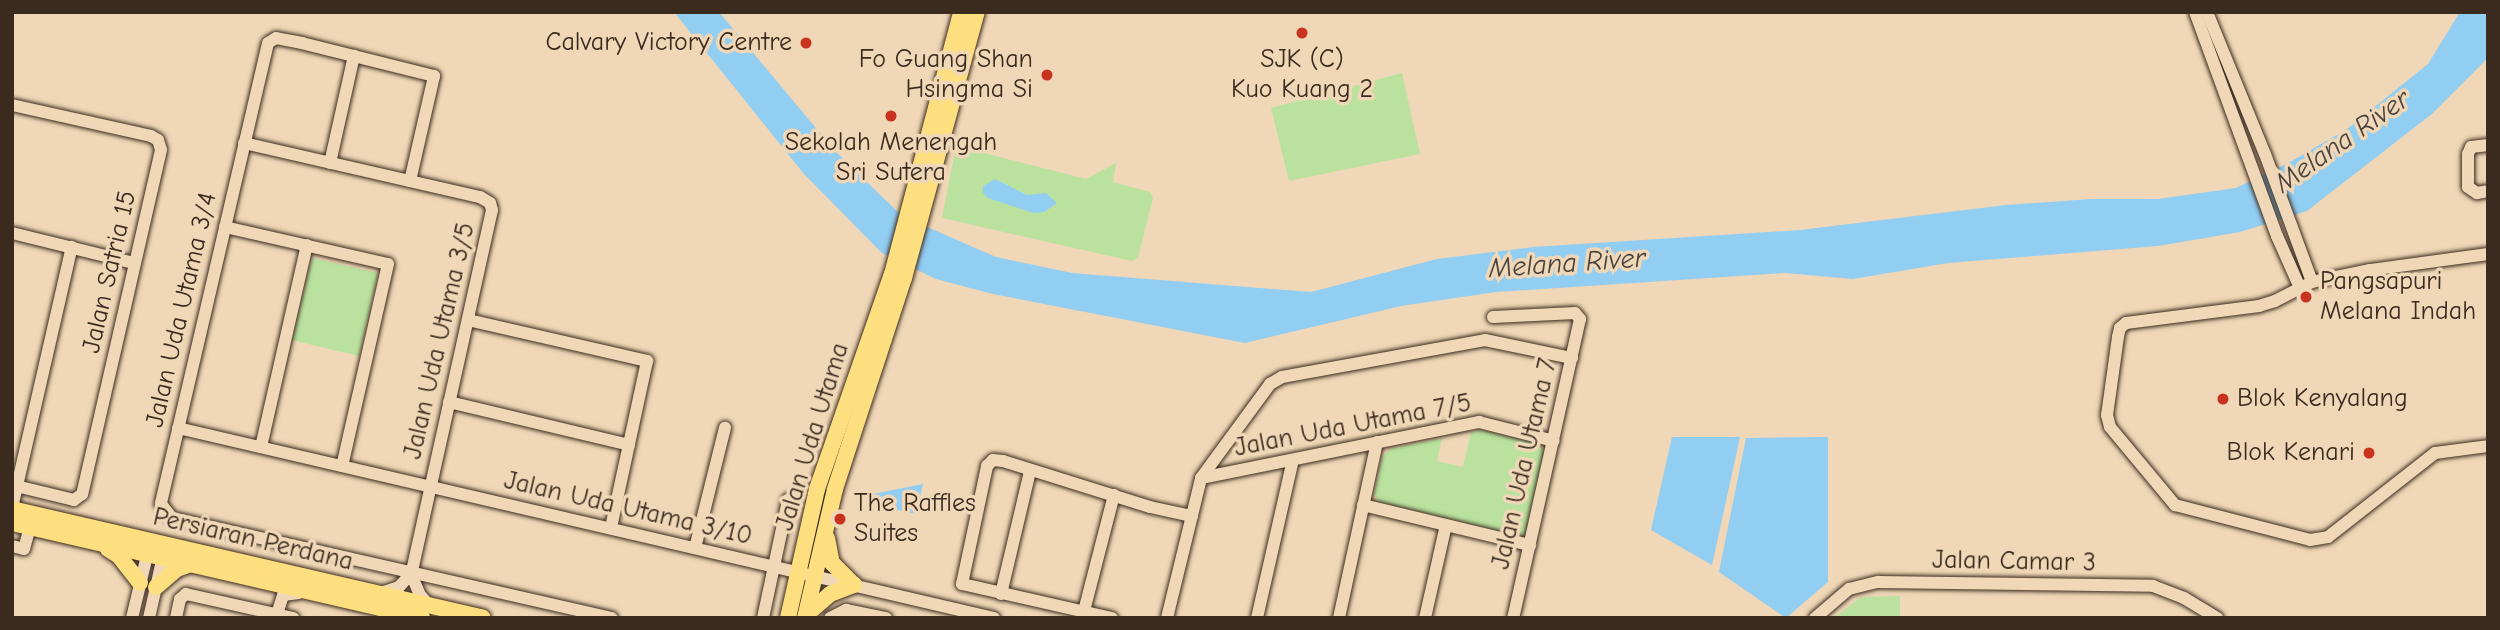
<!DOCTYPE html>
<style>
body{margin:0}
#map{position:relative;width:2500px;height:630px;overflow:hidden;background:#efd7b7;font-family:"Comic Neue",sans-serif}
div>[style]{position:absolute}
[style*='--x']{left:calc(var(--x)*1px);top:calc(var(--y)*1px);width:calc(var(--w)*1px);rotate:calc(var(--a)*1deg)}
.green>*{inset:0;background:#bae29e}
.water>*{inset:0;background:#92cdf2}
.roads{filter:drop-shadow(0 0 2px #3b2a1e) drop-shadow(0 0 2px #3b2a1e)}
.minor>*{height:12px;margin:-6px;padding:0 6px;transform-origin:6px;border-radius:6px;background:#efd7b7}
.major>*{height:16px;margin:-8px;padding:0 8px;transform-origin:8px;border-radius:8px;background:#fedf80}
.dots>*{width:19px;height:19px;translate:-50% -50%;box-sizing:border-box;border:4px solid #efd7b7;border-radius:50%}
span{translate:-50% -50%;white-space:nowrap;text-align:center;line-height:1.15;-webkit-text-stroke:7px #efd7b7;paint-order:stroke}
.poi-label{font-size:26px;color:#3b2a1e}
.right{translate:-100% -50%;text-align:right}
.left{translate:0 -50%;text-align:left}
.street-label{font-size:26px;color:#3b2a1e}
.water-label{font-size:28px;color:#48423e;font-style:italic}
.frame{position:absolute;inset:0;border:14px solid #3b2a1e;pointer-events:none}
</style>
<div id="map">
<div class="green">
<div style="clip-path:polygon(1402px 73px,1420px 154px,1289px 181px,1271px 108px)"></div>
<div style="clip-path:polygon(956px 146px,1086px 179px,1116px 163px,1113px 182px,1150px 192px,1153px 198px,1138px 258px,1132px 261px,942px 218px)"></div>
<div style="clip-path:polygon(312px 258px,378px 273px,359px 356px,292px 340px)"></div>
<div style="clip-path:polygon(1482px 430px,1540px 444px,1545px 452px,1527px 532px,1520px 536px,1379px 502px,1374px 494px,1382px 457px,1390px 449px,1442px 438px,1437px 461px,1463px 467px,1471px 432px)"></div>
<div style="clip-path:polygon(1900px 596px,1900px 618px,1834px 618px,1861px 597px)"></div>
</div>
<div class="water">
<div style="clip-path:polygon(674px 12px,719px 12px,835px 151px,902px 216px,996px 257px,1072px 273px,1311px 292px,1437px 259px,1533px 247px,1800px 230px,2006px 205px,2092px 199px,2158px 199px,2236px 188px,2290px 162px,2347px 129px,2428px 64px,2460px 12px,2488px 12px,2488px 58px,2433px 113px,2307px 211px,2240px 232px,2158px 246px,1948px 263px,1853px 279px,1785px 273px,1496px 292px,1401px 306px,1245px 343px,993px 294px,936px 279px,882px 253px,804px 174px)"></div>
<div style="clip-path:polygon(995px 179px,1027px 195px,1046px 193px,1057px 203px,1044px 212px,1033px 213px,988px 198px,983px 193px,983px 186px)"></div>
<div style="clip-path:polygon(1672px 437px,1740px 437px,1712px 565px,1651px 530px)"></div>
<div style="clip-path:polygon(1828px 437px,1828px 582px,1786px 618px,1719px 572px,1746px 438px)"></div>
<div style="clip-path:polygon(923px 484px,916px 514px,866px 503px,868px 495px)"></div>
</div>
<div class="roads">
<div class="minor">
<div style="--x:2195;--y:12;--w:239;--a:69.9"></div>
<div style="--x:2277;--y:236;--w:57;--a:66.1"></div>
<div style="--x:2207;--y:12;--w:153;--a:67.8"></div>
<div style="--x:2265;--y:154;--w:136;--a:69.8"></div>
<div style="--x:12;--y:105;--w:142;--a:12.6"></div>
<div style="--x:151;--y:136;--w:8;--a:30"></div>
<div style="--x:158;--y:140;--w:10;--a:73"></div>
<div style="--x:161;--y:150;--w:353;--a:102.9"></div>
<div style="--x:82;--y:494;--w:10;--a:143"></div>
<div style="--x:74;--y:500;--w:64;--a:-166.4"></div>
<div style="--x:244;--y:143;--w:242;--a:12.9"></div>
<div style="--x:480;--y:197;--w:12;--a:31"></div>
<div style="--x:490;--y:203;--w:7;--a:74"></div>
<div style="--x:492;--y:210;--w:373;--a:102.5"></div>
<div style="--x:411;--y:574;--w:18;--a:133"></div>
<div style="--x:399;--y:587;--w:23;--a:162"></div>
<div style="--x:2488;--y:145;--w:17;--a:173"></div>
<div style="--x:2471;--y:147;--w:8;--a:113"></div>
<div style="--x:2468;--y:154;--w:33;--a:90"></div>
<div style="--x:2468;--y:187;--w:11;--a:34"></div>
<div style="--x:2477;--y:193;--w:11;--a:-10"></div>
<div style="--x:330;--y:163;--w:110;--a:-77.4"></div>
<div style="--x:410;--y:181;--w:108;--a:-77.1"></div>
<div style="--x:434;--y:76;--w:136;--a:-166"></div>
<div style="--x:302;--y:43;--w:26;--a:-169"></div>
<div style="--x:276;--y:38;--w:9;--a:148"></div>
<div style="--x:268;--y:43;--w:473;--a:103.1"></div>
<div style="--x:161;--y:504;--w:18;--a:52"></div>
<div style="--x:172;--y:518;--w:451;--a:12.8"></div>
<div style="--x:225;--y:227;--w:167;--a:12.8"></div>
<div style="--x:388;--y:264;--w:207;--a:102.8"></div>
<div style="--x:12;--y:233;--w:126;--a:13.8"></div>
<div style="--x:2488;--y:254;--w:120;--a:172.3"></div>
<div style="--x:2369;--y:270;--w:58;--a:168.1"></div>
<div style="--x:2312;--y:282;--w:42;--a:152.8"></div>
<div style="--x:2275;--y:301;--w:17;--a:163"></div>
<div style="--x:2259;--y:306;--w:134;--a:172.7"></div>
<div style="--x:2126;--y:323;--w:8;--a:140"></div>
<div style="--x:2120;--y:328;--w:9;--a:103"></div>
<div style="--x:2118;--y:337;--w:79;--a:98"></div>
<div style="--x:2107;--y:415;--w:12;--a:76"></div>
<div style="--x:2110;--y:427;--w:102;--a:50.2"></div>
<div style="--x:2175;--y:505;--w:139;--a:14.5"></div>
<div style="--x:2310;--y:540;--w:18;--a:-9"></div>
<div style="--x:2328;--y:537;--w:136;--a:-38.1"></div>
<div style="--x:2435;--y:453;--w:53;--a:-7.5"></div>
<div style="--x:1493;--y:317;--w:82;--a:-2.8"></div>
<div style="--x:1575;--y:313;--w:8;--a:50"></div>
<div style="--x:1580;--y:319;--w:306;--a:102.6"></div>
<div style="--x:468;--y:320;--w:184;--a:12.9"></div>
<div style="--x:647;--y:361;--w:171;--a:102.2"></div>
<div style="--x:449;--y:402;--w:185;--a:13.4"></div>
<div style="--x:178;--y:428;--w:838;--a:13.11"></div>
<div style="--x:261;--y:447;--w:207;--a:-77.2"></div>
<div style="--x:1201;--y:478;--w:284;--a:-11.4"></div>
<div style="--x:1479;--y:422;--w:77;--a:14.2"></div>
<div style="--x:1363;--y:505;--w:172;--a:13.5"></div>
<div style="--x:12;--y:508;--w:268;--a:-77.1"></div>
<div style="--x:12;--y:546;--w:12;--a:14"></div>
<div style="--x:24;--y:549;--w:23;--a:-75"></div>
<div style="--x:695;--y:548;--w:124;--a:-76"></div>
<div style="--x:411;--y:574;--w:23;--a:67"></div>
<div style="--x:420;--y:595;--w:15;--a:48"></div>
<div style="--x:1001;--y:594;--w:126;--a:-76.7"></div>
<div style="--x:1084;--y:611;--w:120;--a:-75.5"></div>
<div style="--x:277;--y:614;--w:20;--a:-72"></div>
<div style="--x:283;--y:595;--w:16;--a:-7"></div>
<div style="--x:132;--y:618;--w:73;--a:-76.5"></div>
<div style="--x:149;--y:618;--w:68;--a:-77.2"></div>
<div style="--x:176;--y:618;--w:19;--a:-78"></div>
<div style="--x:180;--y:599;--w:8;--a:-40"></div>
<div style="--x:186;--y:594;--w:110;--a:12.6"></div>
<div style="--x:763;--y:618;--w:121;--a:-78"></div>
<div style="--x:830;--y:618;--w:18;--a:-27"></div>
<div style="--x:846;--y:610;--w:41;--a:11.3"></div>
<div style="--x:1112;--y:618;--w:154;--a:-167.2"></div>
<div style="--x:962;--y:584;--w:121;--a:-78"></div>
<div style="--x:987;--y:466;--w:8;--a:-45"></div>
<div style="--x:993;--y:460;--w:10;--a:6"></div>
<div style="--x:1003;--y:461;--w:154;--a:17.4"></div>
<div style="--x:1150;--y:507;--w:43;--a:12.1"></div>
<div style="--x:1167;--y:618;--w:144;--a:-76.3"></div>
<div style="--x:1201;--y:478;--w:117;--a:-53.7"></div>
<div style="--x:1270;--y:384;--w:14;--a:-30"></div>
<div style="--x:1282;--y:377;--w:206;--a:-10.3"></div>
<div style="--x:1485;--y:340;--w:89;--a:11.7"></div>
<div style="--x:1257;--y:618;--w:162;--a:-77.2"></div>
<div style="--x:1339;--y:618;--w:180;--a:-77.8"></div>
<div style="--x:1425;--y:618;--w:95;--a:-77.3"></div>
<div style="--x:1815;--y:618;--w:45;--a:-40.5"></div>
<div style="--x:1849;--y:589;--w:30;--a:-14"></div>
<div style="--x:1878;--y:582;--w:275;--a:0.8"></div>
<div style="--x:2153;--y:586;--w:33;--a:21"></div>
<div style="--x:2184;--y:598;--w:39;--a:31"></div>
</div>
<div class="major">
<div style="--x:12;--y:509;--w:483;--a:13"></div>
<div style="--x:12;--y:523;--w:421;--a:13"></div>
<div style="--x:827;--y:538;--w:25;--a:79"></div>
<div style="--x:832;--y:563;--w:31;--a:45"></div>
<div style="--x:108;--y:549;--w:13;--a:32"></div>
<div style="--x:119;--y:556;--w:34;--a:52"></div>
<div style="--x:156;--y:587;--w:28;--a:-41"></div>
<div style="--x:177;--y:569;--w:15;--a:-20"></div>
<div style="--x:806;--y:615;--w:32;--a:-41"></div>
<div style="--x:830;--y:594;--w:26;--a:-21"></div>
<div style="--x:788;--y:618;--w:132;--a:-77.3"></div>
<div style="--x:817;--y:489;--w:228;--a:-70.8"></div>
<div style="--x:892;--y:274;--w:271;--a:-75.2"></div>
<div style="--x:805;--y:618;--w:132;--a:-76.9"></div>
<div style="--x:835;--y:489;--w:222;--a:-71.9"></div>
<div style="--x:904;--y:278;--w:276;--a:-74.7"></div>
</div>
</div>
<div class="dots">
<div style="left:1302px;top:33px;background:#c8321e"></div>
<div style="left:806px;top:43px;background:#c8321e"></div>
<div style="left:1047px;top:75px;background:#c8321e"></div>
<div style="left:891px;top:116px;background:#c8321e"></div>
<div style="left:2306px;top:297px;background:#c8321e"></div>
<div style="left:2223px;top:399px;background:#c8321e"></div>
<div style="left:2369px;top:453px;background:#c8321e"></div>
<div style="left:840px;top:519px;background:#c8321e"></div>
</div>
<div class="poi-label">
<span class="right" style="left:792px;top:43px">Calvary Victory Centre</span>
<span class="right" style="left:1033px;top:75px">Fo Guang Shan<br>Hsingma Si</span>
<span style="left:1302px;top:75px">SJK (C)<br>Kuo Kuang 2</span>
<span style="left:891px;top:158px">Sekolah Menengah<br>Sri Sutera</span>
<span class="left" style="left:2320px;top:297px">Pangsapuri<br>Melana Indah</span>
<span class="left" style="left:2237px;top:399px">Blok Kenyalang</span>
<span class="right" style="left:2355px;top:453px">Blok Kenari</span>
<span class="left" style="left:854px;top:519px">The Raffles<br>Suites</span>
</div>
<div class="street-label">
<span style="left:110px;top:272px;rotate:-77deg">Jalan Satria 15</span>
<span style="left:182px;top:310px;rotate:-77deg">Jalan Uda Utama 3/4</span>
<span style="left:440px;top:341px;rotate:-77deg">Jalan Uda Utama 3/5</span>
<span style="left:1353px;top:426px;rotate:-11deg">Jalan Uda Utama 7/5</span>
<span style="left:813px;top:437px;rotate:-73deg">Jalan Uda Utama</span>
<span style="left:1525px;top:464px;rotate:-77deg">Jalan Uda Utama 7</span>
<span style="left:628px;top:509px;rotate:13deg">Jalan Uda Utama 3/10</span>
<span style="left:253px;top:540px;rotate:13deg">Persiaran Perdana</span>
<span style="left:2014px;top:562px;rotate:1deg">Jalan Camar 3</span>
</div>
<div class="water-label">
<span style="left:2342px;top:141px;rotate:-35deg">Melana River</span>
<span style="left:1567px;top:263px;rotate:-4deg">Melana River</span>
</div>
<div class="frame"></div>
</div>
